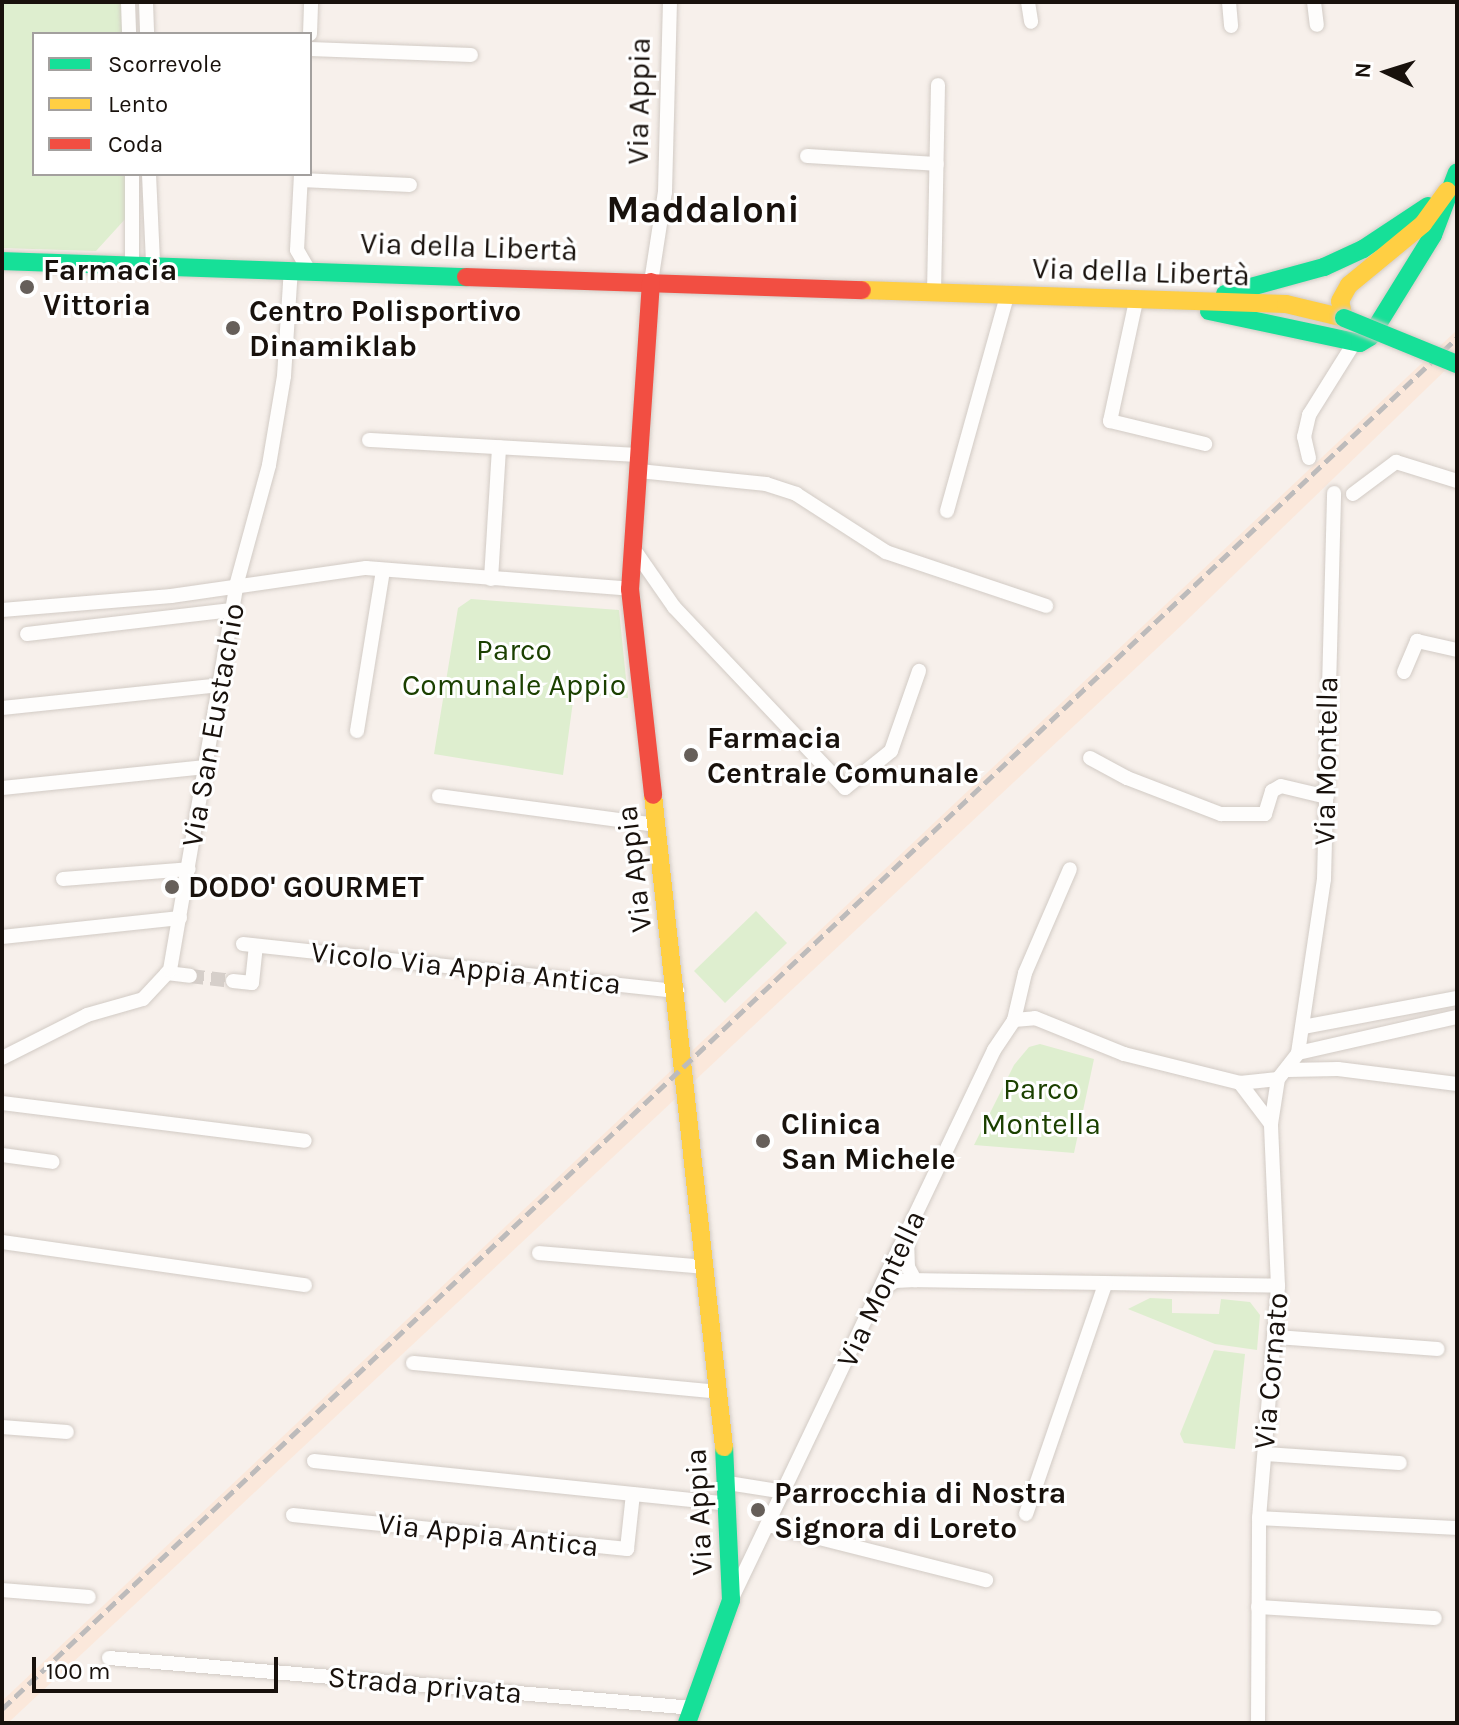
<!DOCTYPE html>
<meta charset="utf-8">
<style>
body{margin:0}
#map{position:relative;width:1459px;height:1725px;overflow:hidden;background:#f7f0eb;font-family:Karla,sans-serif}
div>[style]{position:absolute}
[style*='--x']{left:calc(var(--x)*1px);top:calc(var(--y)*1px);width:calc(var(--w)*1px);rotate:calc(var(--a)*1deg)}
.built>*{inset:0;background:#fbe8db}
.green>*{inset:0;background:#deeecf}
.street-tunnel>*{height:14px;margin-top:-7px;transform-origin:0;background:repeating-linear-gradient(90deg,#d6cfca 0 14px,transparent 0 21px)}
.roads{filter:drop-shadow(0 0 2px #d2cbc5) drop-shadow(0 0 2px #d2cbc5)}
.street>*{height:14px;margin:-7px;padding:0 7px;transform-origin:7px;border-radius:7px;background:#fefdfc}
.fast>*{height:18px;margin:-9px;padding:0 9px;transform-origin:9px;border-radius:9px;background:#16e098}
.slow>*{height:18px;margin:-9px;padding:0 9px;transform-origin:9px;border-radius:9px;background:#ffcf43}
.jam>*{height:18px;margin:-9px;padding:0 9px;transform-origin:9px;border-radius:9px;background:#f24e42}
.rail>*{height:5px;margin-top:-2.5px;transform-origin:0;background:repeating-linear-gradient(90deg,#bdbbbb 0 12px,transparent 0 18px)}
.bridges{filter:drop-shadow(0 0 2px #d2cbc5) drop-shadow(0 0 2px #d2cbc5)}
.fast-bridge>*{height:18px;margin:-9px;padding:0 9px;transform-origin:9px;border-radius:9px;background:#16e098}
.dots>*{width:22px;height:22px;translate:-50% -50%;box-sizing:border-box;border:4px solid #fff;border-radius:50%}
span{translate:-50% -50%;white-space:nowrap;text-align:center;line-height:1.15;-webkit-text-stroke:6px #fff;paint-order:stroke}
.street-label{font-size:30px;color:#18110c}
.poi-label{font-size:30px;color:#18110c;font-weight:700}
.left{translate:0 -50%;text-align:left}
.park-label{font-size:30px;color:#1b4000}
.district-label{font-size:38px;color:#18110c;font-weight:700}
.frame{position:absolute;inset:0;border:4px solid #18110c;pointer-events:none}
.legend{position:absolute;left:32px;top:32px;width:280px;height:144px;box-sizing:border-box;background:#fff;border:2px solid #a3a09e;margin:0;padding:10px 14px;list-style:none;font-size:24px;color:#18110c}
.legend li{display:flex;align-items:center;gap:16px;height:40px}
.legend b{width:40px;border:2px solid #a3a09e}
.north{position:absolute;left:1347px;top:32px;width:80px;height:80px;-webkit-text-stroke:6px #fff;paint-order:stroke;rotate:274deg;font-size:22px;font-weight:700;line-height:32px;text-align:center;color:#18110c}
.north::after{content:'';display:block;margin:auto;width:28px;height:36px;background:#18110c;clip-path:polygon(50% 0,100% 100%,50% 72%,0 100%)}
.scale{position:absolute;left:32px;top:1657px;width:246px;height:36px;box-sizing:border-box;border:4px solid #18110c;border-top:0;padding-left:10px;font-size:24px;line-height:28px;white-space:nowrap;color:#18110c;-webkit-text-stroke:6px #fff;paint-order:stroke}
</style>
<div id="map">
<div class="built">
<div style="clip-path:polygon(1457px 330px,1457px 359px,1184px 623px,8px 1723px,2px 1723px,2px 1701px)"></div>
</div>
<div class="green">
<div style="clip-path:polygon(2px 2px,121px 2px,122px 34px,34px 34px,34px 174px,126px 174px,127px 217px,96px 251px,2px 248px)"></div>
<div style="clip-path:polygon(471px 599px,619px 610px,628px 698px,574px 694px,563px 775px,434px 754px,458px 608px)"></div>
<div style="clip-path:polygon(756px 911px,787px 943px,725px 1003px,694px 971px)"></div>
<div style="clip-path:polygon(1040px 1044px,1094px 1059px,1074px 1153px,974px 1145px,1014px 1065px,1029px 1047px)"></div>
<div style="clip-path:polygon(1150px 1298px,1172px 1299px,1172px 1313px,1219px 1314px,1221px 1299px,1250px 1302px,1260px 1315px,1257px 1350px,1215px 1344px,1128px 1309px)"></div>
<div style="clip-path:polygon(1214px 1350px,1245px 1354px,1235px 1449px,1184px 1443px,1180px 1434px)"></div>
</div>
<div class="street-tunnel">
<div style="--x:190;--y:976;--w:43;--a:6.6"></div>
</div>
<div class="roads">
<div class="street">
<div style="--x:128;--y:2;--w:32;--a:88"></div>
<div style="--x:146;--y:2;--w:32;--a:88"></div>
<div style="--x:1028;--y:2;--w:20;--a:81"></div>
<div style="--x:1229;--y:2;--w:24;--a:85"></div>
<div style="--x:1314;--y:2;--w:23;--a:83"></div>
<div style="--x:310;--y:34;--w:32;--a:-88"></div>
<div style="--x:310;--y:49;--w:161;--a:2.1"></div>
<div style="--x:807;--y:156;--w:130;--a:3.5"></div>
<div style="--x:132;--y:174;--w:88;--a:90"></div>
<div style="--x:149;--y:174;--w:89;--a:87.4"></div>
<div style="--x:301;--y:174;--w:76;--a:93"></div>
<div style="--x:297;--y:250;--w:22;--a:60"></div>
<div style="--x:301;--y:180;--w:109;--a:2.6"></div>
<div style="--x:651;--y:282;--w:91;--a:-81.2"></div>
<div style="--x:665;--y:192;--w:190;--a:-88.5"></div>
<div style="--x:934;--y:293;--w:208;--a:-88.9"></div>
<div style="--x:1136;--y:301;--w:123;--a:102.2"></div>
<div style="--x:1110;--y:421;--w:98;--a:13.6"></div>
<div style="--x:369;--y:440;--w:271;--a:3.2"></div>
<div style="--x:1309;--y:458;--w:22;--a:-103"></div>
<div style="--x:1304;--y:437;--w:23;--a:-77"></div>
<div style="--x:1309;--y:415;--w:85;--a:-58"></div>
<div style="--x:639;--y:471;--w:128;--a:5.8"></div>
<div style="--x:766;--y:484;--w:32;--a:18"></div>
<div style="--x:796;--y:494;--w:107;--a:32.8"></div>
<div style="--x:886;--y:552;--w:169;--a:18.6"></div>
<div style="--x:1353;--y:494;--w:54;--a:-36.7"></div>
<div style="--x:1396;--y:462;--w:64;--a:17.3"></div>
<div style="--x:947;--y:511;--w:223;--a:-74.4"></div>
<div style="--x:633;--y:548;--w:72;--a:55.2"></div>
<div style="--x:674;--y:607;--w:249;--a:46.6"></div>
<div style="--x:845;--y:788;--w:59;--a:-38.8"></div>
<div style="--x:891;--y:751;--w:85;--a:-70.7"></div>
<div style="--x:491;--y:579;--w:132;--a:-86.5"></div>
<div style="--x:2;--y:610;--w:170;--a:-4.7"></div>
<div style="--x:171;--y:596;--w:197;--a:-8.2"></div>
<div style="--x:366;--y:568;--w:265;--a:4.5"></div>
<div style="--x:27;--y:634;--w:206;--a:-6.7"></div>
<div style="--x:1404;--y:672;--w:34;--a:-67"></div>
<div style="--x:1417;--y:641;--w:41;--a:12.7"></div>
<div style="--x:2;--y:708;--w:219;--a:-6"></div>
<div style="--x:357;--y:731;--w:163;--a:-80.8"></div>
<div style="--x:1090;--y:758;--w:42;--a:28.4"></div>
<div style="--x:1127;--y:778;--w:101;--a:21"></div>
<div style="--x:1221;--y:814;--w:44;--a:0"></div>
<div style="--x:1265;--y:814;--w:24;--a:-73"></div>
<div style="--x:1272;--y:791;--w:10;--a:-29"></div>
<div style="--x:1281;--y:786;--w:47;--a:13.4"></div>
<div style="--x:2;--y:788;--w:205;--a:-5.9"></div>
<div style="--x:439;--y:796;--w:220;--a:7.6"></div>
<div style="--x:63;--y:879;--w:126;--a:-4.5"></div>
<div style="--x:2;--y:937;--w:179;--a:-6.1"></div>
<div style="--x:243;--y:944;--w:437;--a:6.2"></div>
<div style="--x:167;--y:973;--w:23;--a:7"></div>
<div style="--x:233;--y:981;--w:19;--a:6"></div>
<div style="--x:252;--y:983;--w:37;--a:-84"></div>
<div style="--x:1014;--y:1020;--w:48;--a:-76.8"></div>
<div style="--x:1025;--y:973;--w:113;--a:-66.6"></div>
<div style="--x:1303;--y:1027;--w:157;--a:-10.7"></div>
<div style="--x:1298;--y:1053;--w:163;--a:-12.8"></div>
<div style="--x:2;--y:1058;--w:95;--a:-26.8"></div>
<div style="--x:87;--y:1015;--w:58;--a:-15.9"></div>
<div style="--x:143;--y:999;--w:40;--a:-47"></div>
<div style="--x:170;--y:970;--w:390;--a:-80.2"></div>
<div style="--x:236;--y:586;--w:125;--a:-74.7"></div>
<div style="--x:269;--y:465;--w:90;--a:-80.4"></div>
<div style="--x:284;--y:376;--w:107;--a:-86.3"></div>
<div style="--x:1288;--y:1070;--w:50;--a:-1.1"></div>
<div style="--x:1338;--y:1069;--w:120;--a:7.2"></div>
<div style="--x:1240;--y:1083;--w:51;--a:52.9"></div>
<div style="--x:2;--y:1103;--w:305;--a:7.1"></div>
<div style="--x:2;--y:1155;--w:51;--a:7.8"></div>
<div style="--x:907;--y:1239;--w:28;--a:88"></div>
<div style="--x:908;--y:1267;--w:15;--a:62"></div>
<div style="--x:2;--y:1242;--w:306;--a:8.1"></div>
<div style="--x:539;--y:1253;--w:167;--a:4.8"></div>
<div style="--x:882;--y:1290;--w:16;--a:-35"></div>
<div style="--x:895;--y:1281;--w:20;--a:-3"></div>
<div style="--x:915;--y:1280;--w:363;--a:0.9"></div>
<div style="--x:1277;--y:1337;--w:161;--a:4.3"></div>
<div style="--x:413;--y:1363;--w:308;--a:5.4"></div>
<div style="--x:2;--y:1427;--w:65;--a:4.4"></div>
<div style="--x:1265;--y:1454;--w:135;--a:3.8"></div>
<div style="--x:314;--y:1461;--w:416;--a:5.9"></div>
<div style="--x:728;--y:1483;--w:58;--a:9"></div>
<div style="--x:1026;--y:1514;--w:243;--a:-71"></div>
<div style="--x:293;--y:1515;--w:336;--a:5.8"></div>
<div style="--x:627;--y:1549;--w:55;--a:-83.8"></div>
<div style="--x:1259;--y:1518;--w:198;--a:2.9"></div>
<div style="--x:768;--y:1525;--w:225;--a:14.2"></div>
<div style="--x:2;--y:1590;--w:87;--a:4.6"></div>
<div style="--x:733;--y:1596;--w:605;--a:-64.45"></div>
<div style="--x:994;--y:1050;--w:36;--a:-56"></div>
<div style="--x:1014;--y:1020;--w:21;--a:-5"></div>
<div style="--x:1035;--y:1018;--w:96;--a:22"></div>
<div style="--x:1124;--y:1054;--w:120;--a:14"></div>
<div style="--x:1240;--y:1083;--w:38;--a:-6"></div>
<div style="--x:1258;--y:1607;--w:177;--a:3.6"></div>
<div style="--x:109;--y:1658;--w:587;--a:4.89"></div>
<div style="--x:1258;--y:1723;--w:205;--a:-89.7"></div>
<div style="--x:1259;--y:1518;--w:233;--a:-85.3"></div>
<div style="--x:1278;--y:1286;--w:162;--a:-92.5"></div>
<div style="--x:1271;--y:1124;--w:46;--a:-81.2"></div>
<div style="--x:1278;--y:1079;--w:33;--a:-52"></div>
<div style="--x:1298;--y:1053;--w:176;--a:-81.5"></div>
<div style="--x:1324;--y:879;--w:386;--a:-88.5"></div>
</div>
<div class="fast">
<div style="--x:2;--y:261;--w:464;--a:2"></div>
<div style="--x:1225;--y:294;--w:103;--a:-15.3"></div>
<div style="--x:1324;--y:267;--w:43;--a:-24.8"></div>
<div style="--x:1363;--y:249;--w:78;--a:-33.5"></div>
<div style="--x:1209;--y:311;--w:154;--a:12"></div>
<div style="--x:1360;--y:343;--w:12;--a:-31"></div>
<div style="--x:1370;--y:337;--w:120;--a:-58.3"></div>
<div style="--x:1433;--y:235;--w:67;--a:-69.1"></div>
<div style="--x:687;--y:1723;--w:131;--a:-70.3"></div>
<div style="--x:731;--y:1600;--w:153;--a:-92.6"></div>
</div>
<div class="slow">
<div style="--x:862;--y:290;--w:424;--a:1.9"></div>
<div style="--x:1286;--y:304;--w:60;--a:13.6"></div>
<div style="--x:1344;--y:318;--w:17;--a:-103"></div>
<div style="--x:1340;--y:301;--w:18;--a:-61"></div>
<div style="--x:1349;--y:285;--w:96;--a:-39.5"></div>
<div style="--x:1423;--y:224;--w:41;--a:-54"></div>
<div style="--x:653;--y:795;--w:656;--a:83.79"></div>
</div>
<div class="jam">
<div style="--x:466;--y:277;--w:396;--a:1.9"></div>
<div style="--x:651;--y:282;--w:308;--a:93.9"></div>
<div style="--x:630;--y:589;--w:207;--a:83.6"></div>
</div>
</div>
<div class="rail">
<div style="--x:2;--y:1709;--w:1999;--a:-43.3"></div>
</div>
<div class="bridges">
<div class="fast-bridge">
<div style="--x:1344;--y:318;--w:122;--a:22.2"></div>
</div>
</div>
<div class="dots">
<div style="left:27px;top:287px;background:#665f5a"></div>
<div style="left:233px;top:328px;background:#665f5a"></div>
<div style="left:691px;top:755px;background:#665f5a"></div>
<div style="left:172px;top:887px;background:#665f5a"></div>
<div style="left:763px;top:1141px;background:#665f5a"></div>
<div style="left:758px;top:1510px;background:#665f5a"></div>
</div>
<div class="street-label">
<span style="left:639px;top:101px;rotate:-89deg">Via Appia</span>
<span style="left:469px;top:247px;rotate:2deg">Via della Libertà</span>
<span style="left:1141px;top:272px;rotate:2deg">Via della Libertà</span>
<span style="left:213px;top:725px;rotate:-80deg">Via San Eustachio</span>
<span style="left:1326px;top:761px;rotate:-89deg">Via Montella</span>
<span style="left:634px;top:869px;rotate:-97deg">Via Appia</span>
<span style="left:466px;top:968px;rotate:6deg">Vicolo Via Appia Antica</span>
<span style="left:881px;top:1289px;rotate:-65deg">Via Montella</span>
<span style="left:1271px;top:1371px;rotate:-85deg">Via Cornato</span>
<span style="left:699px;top:1512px;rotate:-93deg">Via Appia</span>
<span style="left:488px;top:1535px;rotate:6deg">Via Appia Antica</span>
<span style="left:425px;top:1685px;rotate:5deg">Strada privata</span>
</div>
<div class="poi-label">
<span class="left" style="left:43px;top:287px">Farmacia<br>Vittoria</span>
<span class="left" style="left:249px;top:328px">Centro Polisportivo<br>Dinamiklab</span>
<span class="left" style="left:707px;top:755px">Farmacia<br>Centrale Comunale</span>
<span class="left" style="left:188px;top:887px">DODO' GOURMET</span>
<span class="left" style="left:781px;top:1141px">Clinica<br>San Michele</span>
<span class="left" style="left:774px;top:1510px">Parrocchia di Nostra<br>Signora di Loreto</span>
</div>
<div class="park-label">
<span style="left:514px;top:667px">Parco<br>Comunale Appio</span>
<span style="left:1041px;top:1106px">Parco<br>Montella</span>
</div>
<div class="district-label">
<span style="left:703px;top:210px">Maddaloni</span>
</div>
<div class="frame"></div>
<ul class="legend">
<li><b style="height:10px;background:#16e098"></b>Scorrevole</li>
<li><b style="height:10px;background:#ffcf43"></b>Lento</li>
<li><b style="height:10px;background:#f24e42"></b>Coda</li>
</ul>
<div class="north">N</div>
<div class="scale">100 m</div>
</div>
